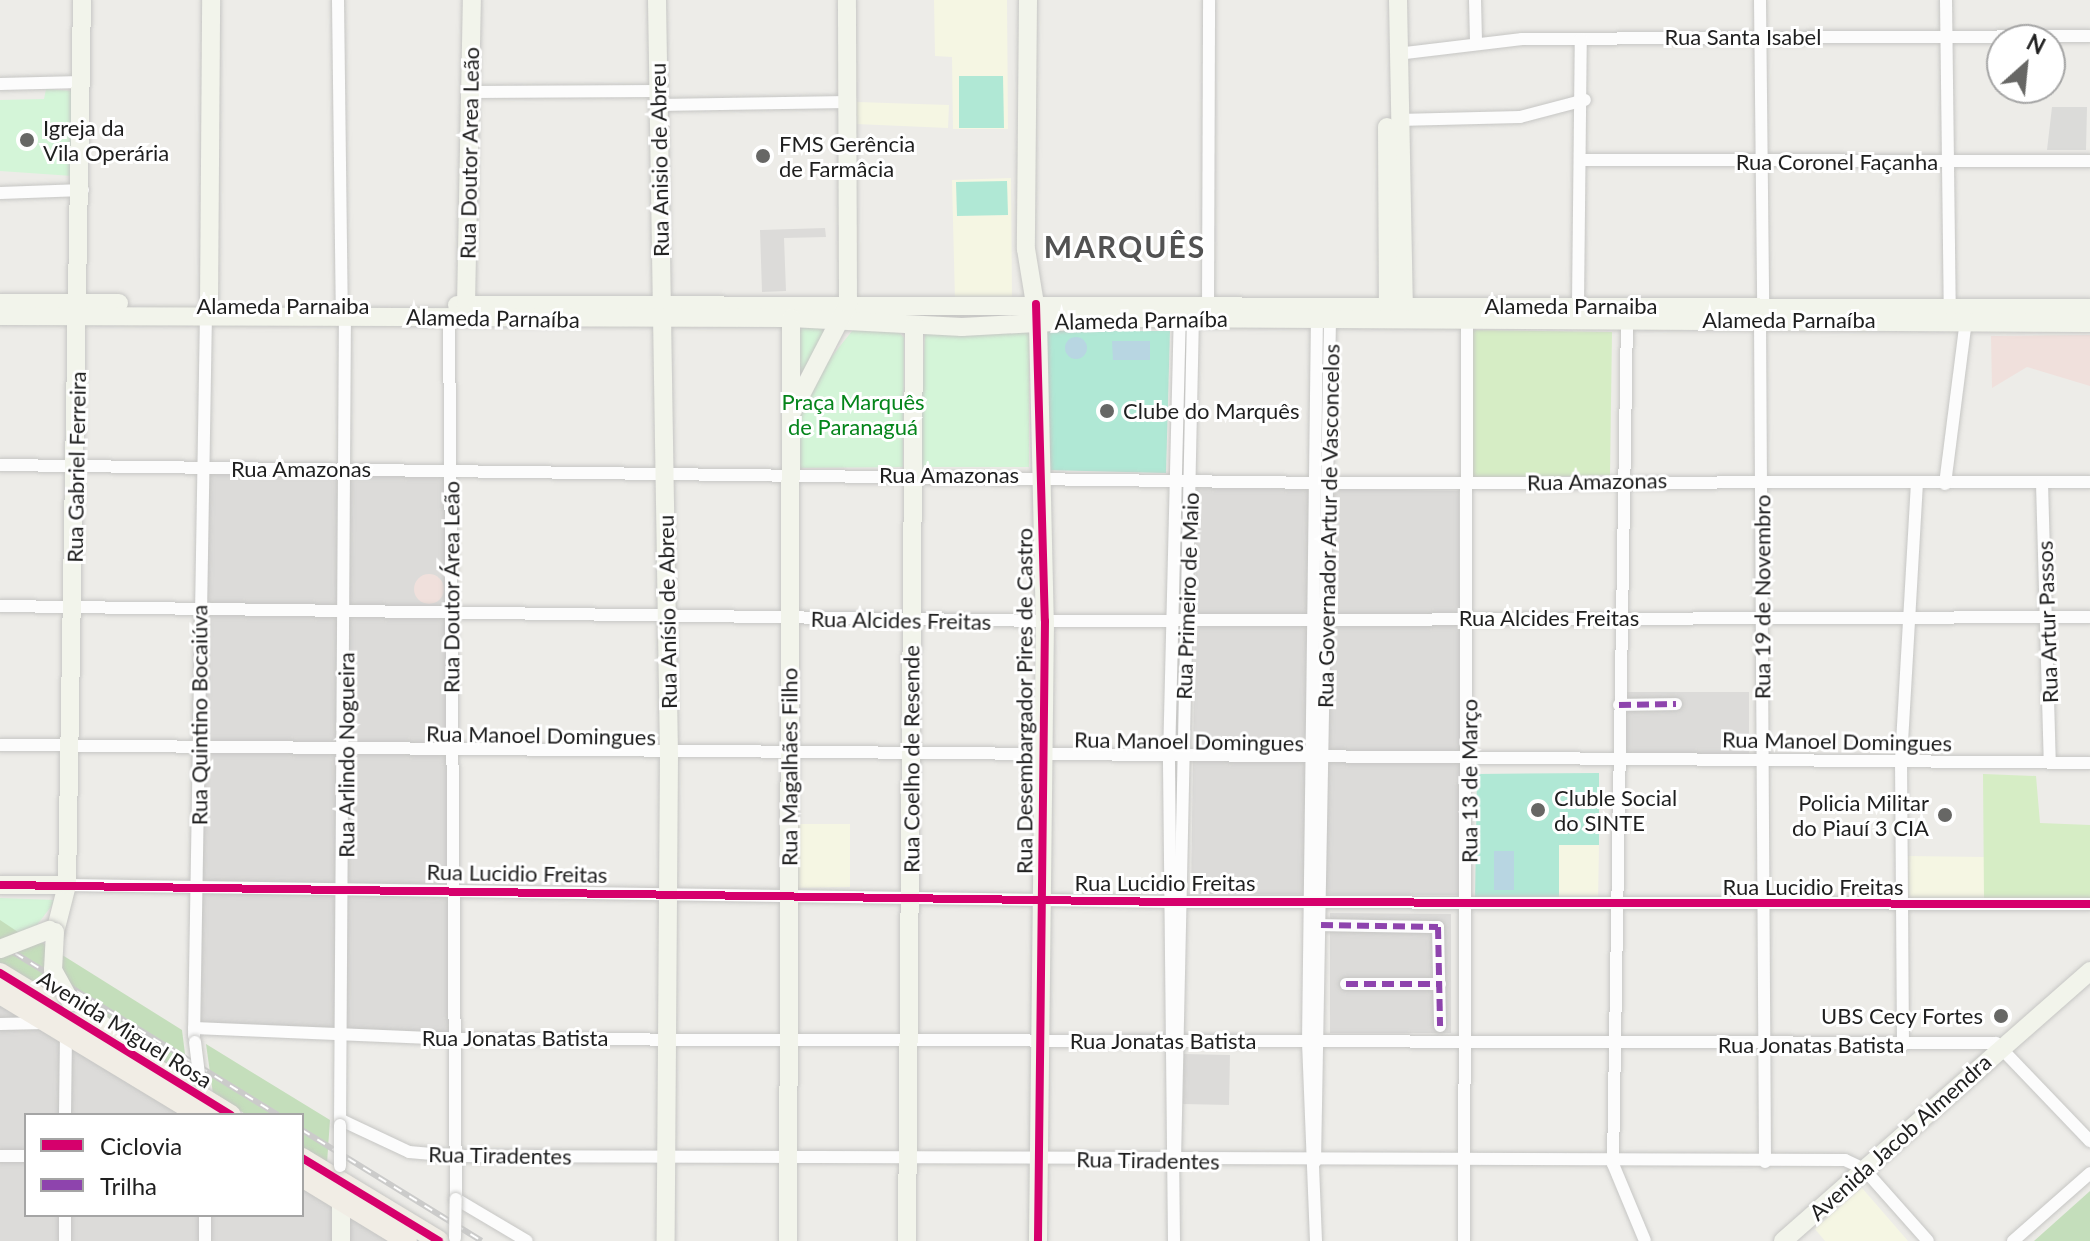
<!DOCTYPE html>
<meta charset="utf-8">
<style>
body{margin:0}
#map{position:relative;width:2090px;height:1241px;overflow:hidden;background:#edece8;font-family:Lato,sans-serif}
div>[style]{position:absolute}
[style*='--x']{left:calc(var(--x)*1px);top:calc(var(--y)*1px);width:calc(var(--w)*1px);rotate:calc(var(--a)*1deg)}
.residential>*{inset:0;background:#dcdbd9}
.commercial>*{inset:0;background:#f0e0dc}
.round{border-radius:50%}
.education>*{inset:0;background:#f5f6e3}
.religious>*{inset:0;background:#dbdbd9}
.grass>*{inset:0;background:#d6edc5}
.forest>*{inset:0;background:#c4debb}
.park>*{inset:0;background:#d4f5d8}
.pitch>*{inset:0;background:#b0e8d5}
.water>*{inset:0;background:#b8d6e2}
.roads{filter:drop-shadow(0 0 2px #c6c6c4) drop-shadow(0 0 2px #c6c6c4)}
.street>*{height:12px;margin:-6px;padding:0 6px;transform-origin:6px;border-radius:6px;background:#fcfcfc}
.secondary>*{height:18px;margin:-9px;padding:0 9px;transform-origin:9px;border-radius:9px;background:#f2f4eb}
.primary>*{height:20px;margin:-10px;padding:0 10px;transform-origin:10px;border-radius:10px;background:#f1ede5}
.rail>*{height:6px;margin-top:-3px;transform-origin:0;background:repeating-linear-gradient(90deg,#fff 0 9px,#cbcbca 0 18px);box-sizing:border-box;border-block:2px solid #cbcbca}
.bridges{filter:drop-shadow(0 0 2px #c6c6c4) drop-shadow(0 0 2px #c6c6c4)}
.street-bridge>*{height:12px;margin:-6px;padding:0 6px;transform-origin:6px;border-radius:6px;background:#fcfcfc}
.secondary-bridge>*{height:18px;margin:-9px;padding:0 9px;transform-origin:9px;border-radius:9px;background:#f2f4eb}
.quiet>*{height:6px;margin-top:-3px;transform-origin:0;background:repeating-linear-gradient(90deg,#8e44ad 0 12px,transparent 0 18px)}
.cycleway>*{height:8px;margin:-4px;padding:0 4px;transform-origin:4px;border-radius:4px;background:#d6006c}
.dots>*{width:22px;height:22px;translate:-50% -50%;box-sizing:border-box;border:4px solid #fff;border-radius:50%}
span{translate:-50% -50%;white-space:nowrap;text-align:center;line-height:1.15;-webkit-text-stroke:6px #fff;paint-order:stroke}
.street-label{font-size:22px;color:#1f1f1f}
.poi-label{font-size:22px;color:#1f1f1f}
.left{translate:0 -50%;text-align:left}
.right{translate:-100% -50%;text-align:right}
.park-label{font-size:22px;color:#05851b}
.district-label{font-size:30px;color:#525252;font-weight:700;letter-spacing:2px}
.legend{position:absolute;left:24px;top:1113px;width:280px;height:104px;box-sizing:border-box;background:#fff;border:2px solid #a5a5a5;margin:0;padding:10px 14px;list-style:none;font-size:24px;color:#1f1f1f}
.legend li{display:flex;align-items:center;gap:16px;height:40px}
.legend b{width:40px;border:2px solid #a5a5a5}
.north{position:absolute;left:1986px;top:24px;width:80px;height:80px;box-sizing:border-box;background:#fff;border:2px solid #a5a5a5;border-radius:50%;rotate:27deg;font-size:22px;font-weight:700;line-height:32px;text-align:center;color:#1f1f1f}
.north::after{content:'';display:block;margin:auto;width:28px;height:36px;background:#676765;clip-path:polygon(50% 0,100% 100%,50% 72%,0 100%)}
</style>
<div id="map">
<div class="residential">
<div style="clip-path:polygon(825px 228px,826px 237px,784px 238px,786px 291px,762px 292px,760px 230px)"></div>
<div style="clip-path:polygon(206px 472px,447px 473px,450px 1033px,201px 1022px)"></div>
<div style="clip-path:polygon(1197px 487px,1459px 491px,1462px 895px,1191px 894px)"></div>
<div style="clip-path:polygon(1622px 692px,1749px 692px,1749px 754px,1622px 754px)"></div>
<div style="clip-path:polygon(1330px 913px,1451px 914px,1451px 1033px,1330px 1033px)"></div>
<div style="clip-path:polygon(0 997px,191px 1115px,26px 1115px,26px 1215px,302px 1215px,302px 1184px,395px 1241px,0 1241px)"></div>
<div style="clip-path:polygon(1184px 1054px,1230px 1055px,1229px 1105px,1183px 1104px)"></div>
</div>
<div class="commercial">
<div style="clip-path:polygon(2090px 335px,2090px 386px,2027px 367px,1992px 388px,1991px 336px)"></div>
<div class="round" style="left:414px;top:574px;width:30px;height:30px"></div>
</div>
<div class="education">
<div style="clip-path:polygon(934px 0,1007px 0,1008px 129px,953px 129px,952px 57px,935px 56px)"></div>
<div style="clip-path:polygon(857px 102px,949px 105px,948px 128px,856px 124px)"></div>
<div style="clip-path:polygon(1011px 178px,1012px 301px,955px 300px,952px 180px)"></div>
<div style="clip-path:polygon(795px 824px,850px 824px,850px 887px,794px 888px)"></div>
<div style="clip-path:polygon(1559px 845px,1599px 845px,1598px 900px,1559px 899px)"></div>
<div style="clip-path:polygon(1906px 856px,1984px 857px,1984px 900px,1906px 899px)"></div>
<div style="clip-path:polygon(1862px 1188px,1908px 1241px,1825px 1241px,1815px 1229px)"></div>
</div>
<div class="religious">
<div style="clip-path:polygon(2052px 107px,2087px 107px,2086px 150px,2047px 150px)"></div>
</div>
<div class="grass">
<div style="clip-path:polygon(1473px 330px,1612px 332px,1610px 475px,1472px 479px)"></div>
<div style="clip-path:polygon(1983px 774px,2036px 776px,2040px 823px,2090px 825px,2090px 900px,1984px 900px)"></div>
</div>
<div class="forest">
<div style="clip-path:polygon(0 916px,182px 1030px,188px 1078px,83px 1007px,0 964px)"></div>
<div style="clip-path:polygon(206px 1044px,330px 1120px,327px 1163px,302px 1148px,302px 1115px,247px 1115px,213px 1094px)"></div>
<div style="clip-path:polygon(2090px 1191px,2090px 1241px,2034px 1241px)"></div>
</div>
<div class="park">
<div style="clip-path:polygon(46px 89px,74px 91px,73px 176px,0 171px,0 100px,44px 99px)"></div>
<div style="clip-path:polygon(797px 323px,832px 324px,796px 382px)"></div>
<div style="clip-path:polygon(1029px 325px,1029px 467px,918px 467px,925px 333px)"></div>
<div style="clip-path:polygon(856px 326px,897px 330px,904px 338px,903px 467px,795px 468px,795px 424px,821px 370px)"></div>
<div style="clip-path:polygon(0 898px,56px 900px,27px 938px,0 920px)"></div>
</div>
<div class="pitch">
<div style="clip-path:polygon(959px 76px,1003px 76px,1004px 128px,959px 128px)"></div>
<div style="clip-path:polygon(1007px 181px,1008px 215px,957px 216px,956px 182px)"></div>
<div style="clip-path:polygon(1044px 331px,1170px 331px,1166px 473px,1046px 470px)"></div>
<div style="clip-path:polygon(1599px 773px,1599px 845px,1559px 845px,1559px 899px,1475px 898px,1477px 774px)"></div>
</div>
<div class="water">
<div class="round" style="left:1065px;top:337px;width:22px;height:22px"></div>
<div style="clip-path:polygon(1112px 341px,1150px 341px,1150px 360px,1113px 360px)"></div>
<div style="clip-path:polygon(1494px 851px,1514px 851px,1514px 890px,1494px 890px)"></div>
</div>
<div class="roads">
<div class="street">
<div style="--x:338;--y:0;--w:307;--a:89.3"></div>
<div style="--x:1475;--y:0;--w:42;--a:88.6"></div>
<div style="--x:1760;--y:0;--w:307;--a:89.4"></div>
<div style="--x:1946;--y:0;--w:306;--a:89.3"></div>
<div style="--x:1397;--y:54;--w:126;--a:-6.8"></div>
<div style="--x:1522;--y:39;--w:568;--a:-0.3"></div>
<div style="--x:0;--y:84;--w:81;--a:-1.4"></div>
<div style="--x:470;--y:92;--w:188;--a:-0.3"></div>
<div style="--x:658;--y:105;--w:189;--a:-0.9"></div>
<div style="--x:1398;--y:120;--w:122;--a:-1.4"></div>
<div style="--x:1520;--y:117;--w:67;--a:-14.7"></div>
<div style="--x:1583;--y:160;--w:507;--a:0.11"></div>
<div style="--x:0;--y:193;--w:83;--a:-2.1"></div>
<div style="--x:1578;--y:305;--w:266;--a:-89.4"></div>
<div style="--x:1208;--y:306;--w:306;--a:-89.8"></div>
<div style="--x:449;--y:317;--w:882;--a:89.55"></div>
<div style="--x:456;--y:1199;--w:82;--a:30.6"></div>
<div style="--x:1627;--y:319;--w:845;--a:90.95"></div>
<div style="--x:1613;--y:1164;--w:83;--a:67.4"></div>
<div style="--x:1760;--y:319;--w:843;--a:89.66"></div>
<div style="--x:0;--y:465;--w:1314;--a:0.78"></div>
<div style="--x:1314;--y:483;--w:776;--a:-0.07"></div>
<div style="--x:2042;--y:483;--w:278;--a:88.4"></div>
<div style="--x:1945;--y:484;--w:164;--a:-82.7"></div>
<div style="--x:0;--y:606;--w:1045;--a:0.82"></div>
<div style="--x:1045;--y:621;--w:1045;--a:-0.22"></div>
<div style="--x:1619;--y:705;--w:57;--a:-1"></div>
<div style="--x:0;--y:745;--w:2090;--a:0.49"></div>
<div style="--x:67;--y:885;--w:1103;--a:0.88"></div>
<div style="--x:1170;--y:902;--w:920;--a:0.12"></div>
<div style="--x:1321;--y:925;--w:117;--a:1"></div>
<div style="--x:1438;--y:927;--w:99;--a:88.8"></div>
<div style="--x:1346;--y:984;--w:94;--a:0"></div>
<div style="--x:0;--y:1024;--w:45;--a:-1.3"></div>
<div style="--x:194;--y:1028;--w:260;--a:2.4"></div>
<div style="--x:454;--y:1039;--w:1542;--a:0.15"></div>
<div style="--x:1996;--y:1043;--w:136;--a:46.2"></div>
<div style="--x:194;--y:1036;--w:721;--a:-89.05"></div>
<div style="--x:1903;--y:1045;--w:285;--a:-90.4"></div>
<div style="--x:1901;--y:760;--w:277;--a:-86.7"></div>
<div style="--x:65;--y:1115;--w:81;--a:-89.3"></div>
<div style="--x:341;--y:1120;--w:75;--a:25.2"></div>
<div style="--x:409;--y:1152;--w:46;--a:5"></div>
<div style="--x:455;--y:1156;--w:1390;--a:0.16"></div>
<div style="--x:1845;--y:1160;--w:21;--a:25"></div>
<div style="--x:1864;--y:1169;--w:96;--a:48.4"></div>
<div style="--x:340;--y:1125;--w:808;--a:-89.65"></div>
<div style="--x:0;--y:1156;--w:26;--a:0"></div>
<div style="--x:1175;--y:1161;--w:842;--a:-88.78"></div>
<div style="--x:1315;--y:1162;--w:842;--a:-88.98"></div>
<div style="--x:65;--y:1215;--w:26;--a:90"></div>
<div style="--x:205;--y:1215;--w:26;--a:90"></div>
<div style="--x:1174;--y:1241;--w:482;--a:-90.6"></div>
<div style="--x:1169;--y:759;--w:441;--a:-88.6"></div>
<div style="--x:1316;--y:1241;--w:199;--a:-92.3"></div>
<div style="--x:1308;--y:1042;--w:722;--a:-89.29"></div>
<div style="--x:1464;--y:1241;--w:921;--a:-89.81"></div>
<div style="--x:2013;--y:1241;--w:103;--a:-41.4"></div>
</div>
<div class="secondary">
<div style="--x:657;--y:0;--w:755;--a:89.09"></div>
<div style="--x:669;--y:755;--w:486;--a:90.4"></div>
<div style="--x:1028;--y:0;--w:249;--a:90.5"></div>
<div style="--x:1026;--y:249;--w:74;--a:80.7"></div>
<div style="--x:1038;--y:322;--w:299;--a:88.7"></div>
<div style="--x:1045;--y:621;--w:620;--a:90.65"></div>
<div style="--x:1398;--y:0;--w:317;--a:88.9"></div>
<div style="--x:1387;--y:127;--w:190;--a:89.7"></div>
<div style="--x:0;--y:303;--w:119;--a:0"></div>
<div style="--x:457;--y:305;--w:1633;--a:0.11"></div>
<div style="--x:466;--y:305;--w:305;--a:-88.9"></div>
<div style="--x:209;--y:306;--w:306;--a:-89.6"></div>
<div style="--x:0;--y:316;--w:791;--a:0.14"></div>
<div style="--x:791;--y:318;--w:171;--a:3"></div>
<div style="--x:962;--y:327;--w:164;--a:-3.1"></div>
<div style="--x:1126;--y:318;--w:964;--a:0.3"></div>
<div style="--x:793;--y:410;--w:119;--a:-62.6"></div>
<div style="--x:848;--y:304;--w:304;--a:-90.2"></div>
<div style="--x:0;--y:885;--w:67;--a:0"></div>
<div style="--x:55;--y:932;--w:49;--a:-75.7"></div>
<div style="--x:67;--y:885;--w:885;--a:-89.03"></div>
<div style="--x:71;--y:1002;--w:49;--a:35.9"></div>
<div style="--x:341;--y:1201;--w:40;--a:90"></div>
<div style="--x:788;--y:1241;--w:923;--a:-89.81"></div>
<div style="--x:907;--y:1241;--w:916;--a:-89.56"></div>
<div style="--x:1783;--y:1241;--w:409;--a:-41.3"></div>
</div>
<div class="primary">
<div style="--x:0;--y:973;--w:271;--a:31.6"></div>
<div style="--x:0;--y:994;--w:234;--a:31.2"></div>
<div style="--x:302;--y:1158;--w:160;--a:31.2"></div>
<div style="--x:302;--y:1177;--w:123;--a:31.4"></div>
</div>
</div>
<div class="rail">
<div style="--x:0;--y:944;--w:326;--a:31.6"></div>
<div style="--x:302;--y:1130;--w:211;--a:31.7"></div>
</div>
<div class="bridges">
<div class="street-bridge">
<div style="--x:195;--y:1042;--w:39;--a:83"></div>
<div style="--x:340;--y:1166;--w:41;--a:-90"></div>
<div style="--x:455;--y:1238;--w:39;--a:-89"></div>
</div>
<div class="secondary-bridge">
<div style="--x:55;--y:932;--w:38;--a:93"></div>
<div style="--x:53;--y:970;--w:37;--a:61"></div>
<div style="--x:0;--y:949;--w:53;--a:-21.2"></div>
</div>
</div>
<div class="quiet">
<div style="--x:1619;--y:705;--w:57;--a:-1"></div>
<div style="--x:1321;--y:925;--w:117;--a:1"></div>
<div style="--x:1438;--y:927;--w:99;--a:88.8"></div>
<div style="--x:1346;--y:984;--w:94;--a:0"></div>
</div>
<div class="cycleway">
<div style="--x:1036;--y:304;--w:317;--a:88.4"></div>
<div style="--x:1045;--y:621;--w:620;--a:90.65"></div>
<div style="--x:0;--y:885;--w:1170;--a:0.83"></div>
<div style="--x:1170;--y:902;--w:920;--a:0.12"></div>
<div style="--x:0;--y:973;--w:271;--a:31.6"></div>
<div style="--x:302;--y:1158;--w:160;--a:31.2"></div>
</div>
<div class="dots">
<div style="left:27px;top:140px;background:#676765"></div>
<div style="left:763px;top:156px;background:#676765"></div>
<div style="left:1107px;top:411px;background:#676765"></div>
<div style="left:1538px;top:810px;background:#676765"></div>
<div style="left:1945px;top:815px;background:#676765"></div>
<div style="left:2001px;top:1016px;background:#676765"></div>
</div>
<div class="street-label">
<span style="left:1743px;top:37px">Rua Santa Isabel</span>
<span style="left:469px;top:153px;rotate:-89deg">Rua Doutor Area Leão</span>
<span style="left:659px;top:160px;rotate:-91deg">Rua Anisio de Abreu</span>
<span style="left:1837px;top:162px">Rua Coronel Façanha</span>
<span style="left:283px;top:306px">Alameda Parnaiba</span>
<span style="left:1571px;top:306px">Alameda Parnaiba</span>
<span style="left:493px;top:318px;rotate:1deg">Alameda Parnaíba</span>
<span style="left:1141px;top:320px;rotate:-1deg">Alameda Parnaíba</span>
<span style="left:1789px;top:320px">Alameda Parnaíba</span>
<span style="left:76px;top:467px;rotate:-89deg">Rua Gabriel Ferreira</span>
<span style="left:301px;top:469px">Rua Amazonas</span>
<span style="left:949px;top:475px">Rua Amazonas</span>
<span style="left:1597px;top:481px;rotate:-1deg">Rua Amazonas</span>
<span style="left:1328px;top:526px;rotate:-89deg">Rua Governador Artur de Vasconcelos</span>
<span style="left:451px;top:587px;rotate:-90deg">Rua Doutor Área Leão</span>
<span style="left:1187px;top:596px;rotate:-88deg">Rua Primeiro de Maio</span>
<span style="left:1762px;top:597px;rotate:-90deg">Rua 19 de Novembro</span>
<span style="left:667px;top:612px;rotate:-91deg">Rua Anísio de Abreu</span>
<span style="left:1549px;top:618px">Rua Alcides Freitas</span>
<span style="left:901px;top:620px;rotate:1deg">Rua Alcides Freitas</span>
<span style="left:2047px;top:622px;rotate:-92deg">Rua Artur Passos</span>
<span style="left:1024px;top:701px;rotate:-90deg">Rua Desembargador Pires de Castro</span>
<span style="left:199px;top:715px;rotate:-90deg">Rua Quintino Bocaiúva</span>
<span style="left:541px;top:735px;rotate:1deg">Rua Manoel Domingues</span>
<span style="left:1189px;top:741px;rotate:1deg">Rua Manoel Domingues</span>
<span style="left:1837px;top:741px;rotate:1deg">Rua Manoel Domingues</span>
<span style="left:346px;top:755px;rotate:-90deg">Rua Arlindo Nogueira</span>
<span style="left:911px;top:759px;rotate:-90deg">Rua Coelho de Resende</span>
<span style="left:789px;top:767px;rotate:-90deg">Rua Magalhães Filho</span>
<span style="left:1469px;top:781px;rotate:-90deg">Rua 13 de Março</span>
<span style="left:517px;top:873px;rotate:1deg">Rua Lucidio Freitas</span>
<span style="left:1165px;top:883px">Rua Lucidio Freitas</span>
<span style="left:1813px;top:887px">Rua Lucidio Freitas</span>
<span style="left:125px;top:1029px;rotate:32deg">Avenida Miguel Rosa</span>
<span style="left:515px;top:1038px">Rua Jonatas Batista</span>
<span style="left:1163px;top:1041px">Rua Jonatas Batista</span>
<span style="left:1811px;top:1045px">Rua Jonatas Batista</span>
<span style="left:1900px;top:1137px;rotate:-42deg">Avenida Jacob Almendra</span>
<span style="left:500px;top:1155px;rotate:1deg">Rua Tiradentes</span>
<span style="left:1148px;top:1160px;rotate:1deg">Rua Tiradentes</span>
</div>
<div class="poi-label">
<span class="left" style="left:43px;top:140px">Igreja da<br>Vila Operária</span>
<span class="left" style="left:779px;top:156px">FMS Gerência<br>de Farmâcia</span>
<span class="left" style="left:1123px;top:411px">Clube do Marquês</span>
<span class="left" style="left:1554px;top:810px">Cluble Social<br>do SINTE</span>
<span class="right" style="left:1929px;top:815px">Policia Militar<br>do Piauí 3 CIA</span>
<span class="right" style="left:1983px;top:1016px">UBS Cecy Fortes</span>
</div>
<div class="park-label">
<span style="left:853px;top:414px">Praça Marquês<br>de Paranaguá</span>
</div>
<div class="district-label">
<span style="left:1125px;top:246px">MARQUÊS</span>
</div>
<ul class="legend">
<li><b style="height:10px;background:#d6006c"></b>Ciclovia</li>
<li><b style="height:10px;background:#8e44ad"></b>Trilha</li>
</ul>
<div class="north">N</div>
</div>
